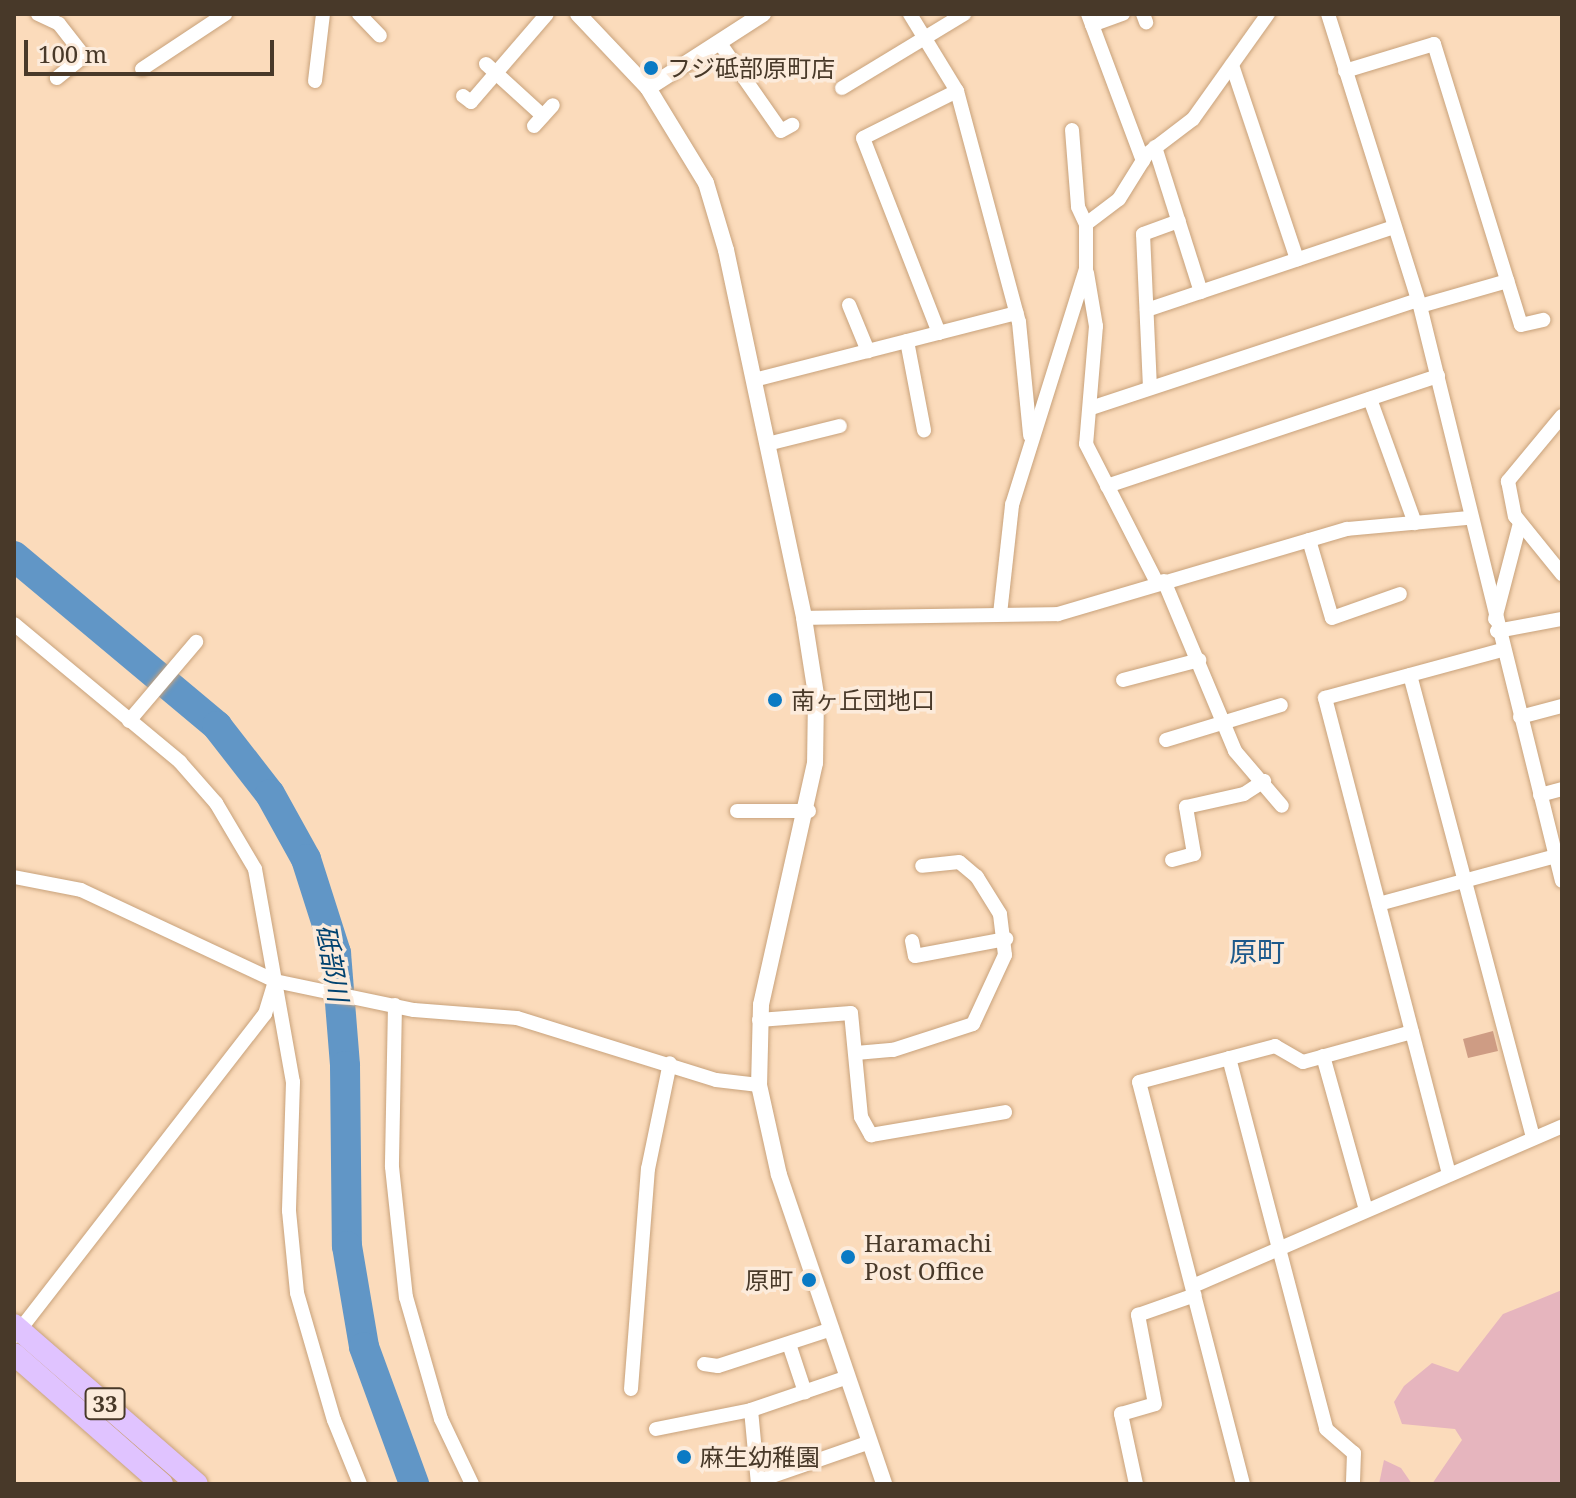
<!DOCTYPE html>
<meta charset="utf-8">
<style>
body{margin:0}
#map{position:relative;width:1576px;height:1498px;overflow:hidden;background:#fbdbbb;font-family:"Noto Serif","Noto Sans JP",serif}
div>[style]{position:absolute}
[style*='--x']{left:calc(var(--x)*1px);top:calc(var(--y)*1px);width:calc(var(--w)*1px);rotate:calc(var(--a)*1deg)}
.green>*{inset:0;background:#e6b5be}
.river>*{height:30px;margin:-15px;padding:0 15px;transform-origin:15px;border-radius:15px;background:#6196c6}
.building>*{inset:0;background:#ce9c84}
.roads{filter:drop-shadow(0 0 2px #c8a27b) drop-shadow(0 0 2px #c8a27b)}
.minor>*{height:14px;margin:-7px;padding:0 7px;transform-origin:7px;border-radius:7px;background:#fff}
.tertiary>*{height:16px;margin:-8px;padding:0 8px;transform-origin:8px;border-radius:8px;background:#fff}
.trunk>*{height:22px;margin:-11px;padding:0 11px;transform-origin:11px;border-radius:11px;background:#e0c3ff}
.dots>*{width:22px;height:22px;translate:-50% -50%;box-sizing:border-box;border:4px solid #fcebdb;border-radius:50%}
span{translate:-50% -50%;white-space:nowrap;text-align:center;line-height:1.15;-webkit-text-stroke:7px #fcebdb;paint-order:stroke}
.shield-label span{padding:2px 6px;background:#fcebdb;border:2px solid;border-radius:6px;-webkit-text-stroke-width:0}
.shield-label{font-size:22px;color:#483929;font-weight:700}
.poi-label{font-size:24px;color:#483929}
.left{translate:0 -50%;text-align:left}
.right{translate:-100% -50%;text-align:right}
.water-label{font-size:26px;color:#00426f;font-style:italic}
.quarter-label{font-size:28px;color:#1d5a8b}
.frame{position:absolute;inset:0;border:16px solid #483929;pointer-events:none}
.scale{position:absolute;left:24px;top:40px;width:250px;height:36px;box-sizing:border-box;border:4px solid #483929;border-top:0;padding-left:10px;font-size:24px;line-height:28px;white-space:nowrap;color:#483929;-webkit-text-stroke:6px #fcebdb;paint-order:stroke}
</style>
<div id="map">
<div class="green">
<div style="clip-path:polygon(1562px 1290px,1562px 1484px,1432px 1484px,1462px 1440px,1455px 1429px,1402px 1424px,1394px 1402px,1404px 1386px,1432px 1363px,1458px 1372px,1503px 1314px)"></div>
<div style="clip-path:polygon(1384px 1460px,1401px 1468px,1412px 1484px,1379px 1484px)"></div>
</div>
<div class="river">
<div style="--x:14;--y:556;--w:265;--a:39.9"></div>
<div style="--x:217;--y:726;--w:86;--a:52.1"></div>
<div style="--x:270;--y:794;--w:74;--a:61"></div>
<div style="--x:306;--y:859;--w:99;--a:72.3"></div>
<div style="--x:336;--y:953;--w:113;--a:85.4"></div>
<div style="--x:345;--y:1066;--w:180;--a:89.4"></div>
<div style="--x:347;--y:1246;--w:102;--a:80.4"></div>
<div style="--x:364;--y:1347;--w:146;--a:69.9"></div>
</div>
<div class="building">
<div style="clip-path:polygon(1493px 1031px,1498px 1051px,1468px 1058px,1463px 1039px)"></div>
</div>
<div class="roads">
<div class="minor">
<div style="--x:38;--y:14;--w:23;--a:25"></div>
<div style="--x:59;--y:24;--w:41;--a:52"></div>
<div style="--x:84;--y:56;--w:35;--a:141"></div>
<div style="--x:359;--y:14;--w:30;--a:46"></div>
<div style="--x:910;--y:14;--w:90;--a:58.6"></div>
<div style="--x:957;--y:91;--w:239;--a:75"></div>
<div style="--x:1019;--y:322;--w:114;--a:84.4"></div>
<div style="--x:1088;--y:14;--w:157;--a:69.5"></div>
<div style="--x:1143;--y:14;--w:9;--a:69"></div>
<div style="--x:1328;--y:14;--w:306;--a:72.5"></div>
<div style="--x:1420;--y:306;--w:592;--a:76.13"></div>
<div style="--x:1092;--y:25;--w:33;--a:-20"></div>
<div style="--x:719;--y:42;--w:108;--a:55.1"></div>
<div style="--x:781;--y:131;--w:13;--a:-29"></div>
<div style="--x:486;--y:64;--w:77;--a:42.4"></div>
<div style="--x:1232;--y:65;--w:205;--a:71.5"></div>
<div style="--x:142;--y:69;--w:100;--a:-33.5"></div>
<div style="--x:1345;--y:71;--w:93;--a:-16.9"></div>
<div style="--x:1434;--y:44;--w:294;--a:72.8"></div>
<div style="--x:1521;--y:325;--w:23;--a:-13"></div>
<div style="--x:315;--y:81;--w:67;--a:-83.2"></div>
<div style="--x:842;--y:88;--w:143;--a:-31.2"></div>
<div style="--x:463;--y:96;--w:10;--a:37"></div>
<div style="--x:471;--y:102;--w:116;--a:-49.2"></div>
<div style="--x:534;--y:126;--w:28;--a:-48"></div>
<div style="--x:1072;--y:130;--w:77;--a:85.5"></div>
<div style="--x:1078;--y:207;--w:19;--a:65"></div>
<div style="--x:1155;--y:147;--w:152;--a:72.4"></div>
<div style="--x:1087;--y:273;--w:54;--a:80.4"></div>
<div style="--x:1096;--y:326;--w:118;--a:94.8"></div>
<div style="--x:1086;--y:444;--w:156;--a:62.9"></div>
<div style="--x:849;--y:305;--w:50;--a:67.6"></div>
<div style="--x:1420;--y:306;--w:91;--a:-16"></div>
<div style="--x:1147;--y:310;--w:261;--a:-18.6"></div>
<div style="--x:939;--y:333;--w:209;--a:-111.3"></div>
<div style="--x:863;--y:138;--w:105;--a:-26.6"></div>
<div style="--x:907;--y:341;--w:91;--a:79.2"></div>
<div style="--x:754;--y:380;--w:271;--a:-14.3"></div>
<div style="--x:1150;--y:388;--w:154;--a:-92.6"></div>
<div style="--x:1143;--y:234;--w:38;--a:-20"></div>
<div style="--x:1370;--y:399;--w:132;--a:70.1"></div>
<div style="--x:1091;--y:408;--w:343;--a:-18.3"></div>
<div style="--x:1562;--y:416;--w:85;--a:129.7"></div>
<div style="--x:1508;--y:481;--w:36;--a:79"></div>
<div style="--x:1515;--y:516;--w:75;--a:51"></div>
<div style="--x:767;--y:444;--w:75;--a:-13.9"></div>
<div style="--x:1107;--y:486;--w:349;--a:-18.4"></div>
<div style="--x:1309;--y:540;--w:81;--a:73.6"></div>
<div style="--x:1332;--y:618;--w:72;--a:-19.4"></div>
<div style="--x:1164;--y:581;--w:184;--a:67.3"></div>
<div style="--x:1235;--y:751;--w:72;--a:49.5"></div>
<div style="--x:1000;--y:614;--w:110;--a:-83.7"></div>
<div style="--x:1012;--y:505;--w:247;--a:-72.6"></div>
<div style="--x:1086;--y:269;--w:45;--a:-90"></div>
<div style="--x:1086;--y:224;--w:41;--a:-37.1"></div>
<div style="--x:1119;--y:199;--w:53;--a:-58.1"></div>
<div style="--x:1147;--y:154;--w:58;--a:-37.3"></div>
<div style="--x:1193;--y:119;--w:129;--a:-54.5"></div>
<div style="--x:804;--y:618;--w:254;--a:-0.9"></div>
<div style="--x:1058;--y:614;--w:301;--a:-16.4"></div>
<div style="--x:1347;--y:529;--w:121;--a:-5.2"></div>
<div style="--x:1495;--y:619;--w:99;--a:-75.4"></div>
<div style="--x:14;--y:624;--w:216;--a:39.7"></div>
<div style="--x:180;--y:762;--w:55;--a:48.7"></div>
<div style="--x:216;--y:803;--w:77;--a:59.4"></div>
<div style="--x:255;--y:869;--w:216;--a:79.9"></div>
<div style="--x:293;--y:1082;--w:129;--a:91.8"></div>
<div style="--x:289;--y:1211;--w:82;--a:84.4"></div>
<div style="--x:297;--y:1293;--w:132;--a:73.8"></div>
<div style="--x:334;--y:1420;--w:69;--a:67.9"></div>
<div style="--x:1497;--y:631;--w:66;--a:-10.5"></div>
<div style="--x:1410;--y:675;--w:479;--a:75.1"></div>
<div style="--x:1123;--y:680;--w:79;--a:-14.7"></div>
<div style="--x:1520;--y:717;--w:43;--a:-14.7"></div>
<div style="--x:129;--y:721;--w:104;--a:-49.7"></div>
<div style="--x:1166;--y:740;--w:120;--a:-16.9"></div>
<div style="--x:1540;--y:795;--w:23;--a:-15"></div>
<div style="--x:737;--y:811;--w:72;--a:0"></div>
<div style="--x:1172;--y:860;--w:23;--a:-15"></div>
<div style="--x:1194;--y:854;--w:48;--a:-99.7"></div>
<div style="--x:1186;--y:807;--w:59;--a:-12.6"></div>
<div style="--x:1244;--y:794;--w:24;--a:-33"></div>
<div style="--x:14;--y:877;--w:68;--a:11"></div>
<div style="--x:81;--y:890;--w:214;--a:25.1"></div>
<div style="--x:275;--y:981;--w:142;--a:11.8"></div>
<div style="--x:414;--y:1010;--w:103;--a:4.4"></div>
<div style="--x:517;--y:1018;--w:208;--a:17.3"></div>
<div style="--x:716;--y:1080;--w:43;--a:6.6"></div>
<div style="--x:1379;--y:904;--w:183;--a:-15.2"></div>
<div style="--x:912;--y:941;--w:15;--a:79"></div>
<div style="--x:915;--y:956;--w:93;--a:-10.6"></div>
<div style="--x:395;--y:1005;--w:162;--a:91.1"></div>
<div style="--x:392;--y:1167;--w:131;--a:83.9"></div>
<div style="--x:406;--y:1297;--w:127;--a:74"></div>
<div style="--x:441;--y:1419;--w:72;--a:64.5"></div>
<div style="--x:759;--y:1020;--w:92;--a:-4.4"></div>
<div style="--x:851;--y:1013;--w:104;--a:84.5"></div>
<div style="--x:861;--y:1117;--w:21;--a:61"></div>
<div style="--x:871;--y:1135;--w:136;--a:-9.7"></div>
<div style="--x:856;--y:1053;--w:37;--a:-5"></div>
<div style="--x:893;--y:1050;--w:84;--a:-18"></div>
<div style="--x:973;--y:1024;--w:76;--a:-65.1"></div>
<div style="--x:1005;--y:955;--w:41;--a:-97"></div>
<div style="--x:1000;--y:914;--w:44;--a:-121.9"></div>
<div style="--x:977;--y:877;--w:23;--a:-140"></div>
<div style="--x:959;--y:862;--w:37;--a:174"></div>
<div style="--x:1323;--y:1056;--w:160;--a:74.4"></div>
<div style="--x:1229;--y:1058;--w:383;--a:75.3"></div>
<div style="--x:1326;--y:1429;--w:37;--a:41"></div>
<div style="--x:1354;--y:1453;--w:31;--a:92"></div>
<div style="--x:1449;--y:1174;--w:492;--a:-104.6"></div>
<div style="--x:1325;--y:698;--w:183;--a:-15.2"></div>
<div style="--x:1193;--y:1286;--w:402;--a:-23.4"></div>
<div style="--x:15;--y:1336;--w:408;--a:-52.2"></div>
<div style="--x:265;--y:1014;--w:30;--a:-73"></div>
<div style="--x:789;--y:1344;--w:51;--a:71.6"></div>
<div style="--x:704;--y:1364;--w:14;--a:8"></div>
<div style="--x:718;--y:1366;--w:120;--a:-18"></div>
<div style="--x:631;--y:1389;--w:221;--a:-85.6"></div>
<div style="--x:648;--y:1169;--w:108;--a:-78.3"></div>
<div style="--x:656;--y:1429;--w:97;--a:-11.3"></div>
<div style="--x:758;--y:1481;--w:119;--a:-19.2"></div>
<div style="--x:758;--y:1484;--w:74;--a:-95.4"></div>
<div style="--x:751;--y:1410;--w:102;--a:-18.8"></div>
<div style="--x:1136;--y:1484;--w:72;--a:-102.1"></div>
<div style="--x:1121;--y:1414;--w:35;--a:-16"></div>
<div style="--x:1155;--y:1404;--w:91;--a:-100.8"></div>
<div style="--x:1138;--y:1315;--w:60;--a:-19.3"></div>
<div style="--x:1243;--y:1484;--w:415;--a:-104.5"></div>
<div style="--x:1139;--y:1082;--w:141;--a:-14.8"></div>
<div style="--x:1275;--y:1046;--w:32;--a:30"></div>
<div style="--x:1303;--y:1062;--w:113;--a:-15.4"></div>
</div>
<div class="tertiary">
<div style="--x:578;--y:14;--w:102;--a:46.6"></div>
<div style="--x:648;--y:88;--w:111;--a:58.6"></div>
<div style="--x:706;--y:183;--w:70;--a:73.4"></div>
<div style="--x:726;--y:250;--w:376;--a:78"></div>
<div style="--x:804;--y:618;--w:78;--a:81.1"></div>
<div style="--x:816;--y:695;--w:68;--a:90.8"></div>
<div style="--x:815;--y:763;--w:248;--a:102.6"></div>
<div style="--x:761;--y:1005;--w:80;--a:91.4"></div>
<div style="--x:759;--y:1085;--w:92;--a:77.5"></div>
<div style="--x:779;--y:1175;--w:326;--a:71.2"></div>
<div style="--x:648;--y:88;--w:137;--a:-32.8"></div>
</div>
<div class="trunk">
<div style="--x:14;--y:1325;--w:242;--a:41"></div>
<div style="--x:14;--y:1354;--w:197;--a:41.3"></div>
</div>
</div>
<div class="dots">
<div style="left:651px;top:68px;background:#0a7ac4"></div>
<div style="left:775px;top:700px;background:#0a7ac4"></div>
<div style="left:848px;top:1257px;background:#0a7ac4"></div>
<div style="left:809px;top:1280px;background:#0a7ac4"></div>
<div style="left:684px;top:1457px;background:#0a7ac4"></div>
</div>
<div class="shield-label">
<span style="left:105px;top:1404px">33</span>
</div>
<div class="poi-label">
<span class="left" style="left:667px;top:68px">フジ砥部原町店</span>
<span class="left" style="left:791px;top:700px">南ヶ丘団地口</span>
<span class="left" style="left:864px;top:1257px">Haramachi<br>Post Office</span>
<span class="right" style="left:793px;top:1280px">原町</span>
<span class="left" style="left:700px;top:1457px">麻生幼稚園</span>
</div>
<div class="water-label">
<span style="left:332px;top:963px;rotate:80deg">砥部川</span>
</div>
<div class="quarter-label">
<span style="left:1257px;top:951px">原町</span>
</div>
<div class="frame"></div>
<div class="scale">100 m</div>
</div>
